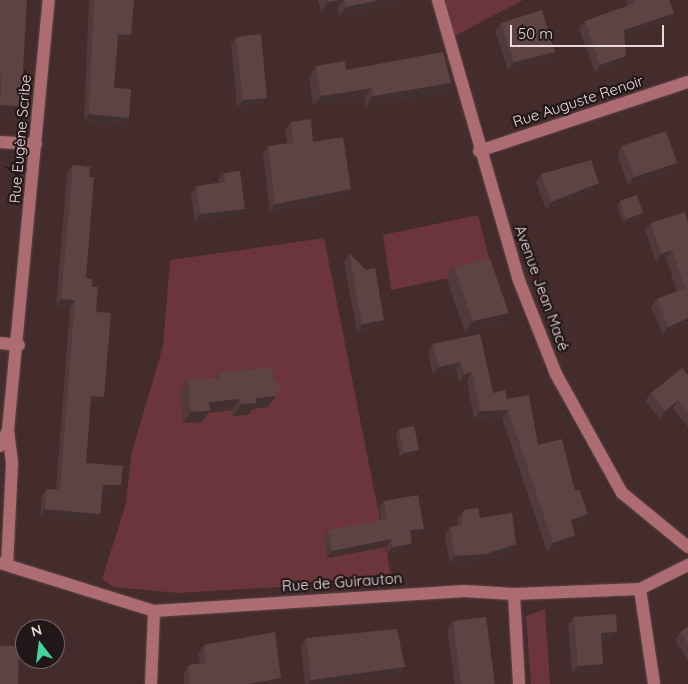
<!DOCTYPE html>
<meta charset="utf-8">
<style>
body{margin:0}
#map{position:relative;width:688px;height:684px;overflow:hidden;background:#442b2c;font-family:Quicksand,sans-serif}
div>[style]{position:absolute}
[style*='--x']{left:calc(var(--x)*1px);top:calc(var(--y)*1px);width:calc(var(--w)*1px);rotate:calc(var(--a)*1deg)}
.green>*{inset:0;background:#6c353b}
.roads{filter:drop-shadow(0 0 1px #5f4748) drop-shadow(0 0 1px #5f4748)}
.minor>*{height:12px;margin:-6px;padding:0 6px;transform-origin:6px;border-radius:6px;background:#ad6c71}
.wall>*{inset:0;background:#513a3b}
.shaded-wall>*{inset:0;background:#422f30}
.building>*{inset:0;background:#5e4345}
span{translate:-50% -50%;white-space:nowrap;text-align:center;line-height:1.15;-webkit-text-stroke:4.5px #221718;paint-order:stroke}
.street-label{font-size:15px;color:#ebdadb}
.north{position:absolute;left:15px;top:619px;width:50px;height:50px;box-sizing:border-box;background:#221718;border:1px solid #726566;border-radius:50%;rotate:345deg;font-size:14px;font-weight:700;line-height:20px;text-align:center;color:#ebdadb}
.north::after{content:'';display:block;margin:auto;width:18px;height:22px;background:#44d49f;clip-path:polygon(50% 0,100% 100%,50% 72%,0 100%)}
.scale{position:absolute;left:510px;top:25px;width:154px;height:22px;box-sizing:border-box;border:2px solid #ebdadb;border-top:0;padding-left:6px;font-size:15px;line-height:18px;white-space:nowrap;color:#ebdadb;-webkit-text-stroke:4px #221718;paint-order:stroke}
</style>
<div id="map">
<div class="green">
<div style="clip-path:polygon(438px 0,523px 0,449px 39px)"></div>
<div style="clip-path:polygon(478px 215px,492px 269px,391px 290px,383px 235px)"></div>
<div style="clip-path:polygon(324px 238px,392px 580px,178px 593px,114px 587px,102px 579px,125px 507px,132px 452px,163px 346px,170px 260px)"></div>
<div style="clip-path:polygon(545px 609px,550px 684px,531px 684px,526px 616px)"></div>
</div>
<div class="roads">
<div class="minor">
<div style="--x:438;--y:0;--w:289;--a:73.9"></div>
<div style="--x:518;--y:278;--w:103;--a:68.4"></div>
<div style="--x:556;--y:374;--w:136;--a:61"></div>
<div style="--x:622;--y:493;--w:85;--a:39.3"></div>
<div style="--x:0;--y:142;--w:36;--a:3"></div>
<div style="--x:479;--y:151;--w:220;--a:-18.3"></div>
<div style="--x:0;--y:343;--w:19;--a:6"></div>
<div style="--x:8;--y:430;--w:432;--a:-84.6"></div>
<div style="--x:0;--y:446;--w:18;--a:-63"></div>
<div style="--x:8;--y:430;--w:34;--a:83"></div>
<div style="--x:12;--y:464;--w:101;--a:92.8"></div>
<div style="--x:0;--y:563;--w:161;--a:17.3"></div>
<div style="--x:154;--y:611;--w:311;--a:-3.7"></div>
<div style="--x:464;--y:591;--w:50;--a:3.4"></div>
<div style="--x:514;--y:594;--w:126;--a:-2.3"></div>
<div style="--x:640;--y:589;--w:54;--a:-26.6"></div>
<div style="--x:640;--y:589;--w:96;--a:81.6"></div>
<div style="--x:514;--y:594;--w:90;--a:86.8"></div>
<div style="--x:151;--y:684;--w:73;--a:-87.6"></div>
</div>
</div>
<div class="wall">
<div style="clip-path:polygon(0 0,21px 106px,16px 114px,0 113px)"></div>
<div style="clip-path:polygon(89px 0,134px 0,131px 35px,125px 43px,117px 42px,114px 88px,129px 118px,123px 125px,84px 122px)"></div>
<div style="clip-path:polygon(318px 0,400px 0,397px 4px,339px 17px,337px 9px,321px 12px)"></div>
<div style="clip-path:polygon(626px 0,669px 0,668px 21px,624px 36px,626px 56px,621px 64px,595px 73px,579px 28px,585px 21px,628px 6px)"></div>
<div style="clip-path:polygon(501px 23px,555px 52px,550px 60px,508px 70px,495px 31px)"></div>
<div style="clip-path:polygon(236px 37px,262px 105px,237px 107px,231px 44px)"></div>
<div style="clip-path:polygon(316px 66px,346px 70px,443px 94px,366px 107px,364px 98px,313px 106px,309px 77px)"></div>
<div style="clip-path:polygon(291px 122px,313px 142px,345px 197px,270px 212px,263px 154px,268px 146px,287px 143px,285px 130px)"></div>
<div style="clip-path:polygon(622px 146px,671px 171px,628px 185px,617px 154px)"></div>
<div style="clip-path:polygon(73px 165px,86px 278px,92px 287px,96px 312px,104px 397px,99px 405px,90px 404px,86px 463px,121px 485px,116px 492px,102px 492px,100px 514px,95px 522px,40px 517px,42px 496px,47px 489px,56px 489px,70px 307px,56px 306px,67px 173px)"></div>
<div style="clip-path:polygon(224px 173px,240px 216px,195px 222px,191px 194px,197px 186px,219px 183px,218px 180px)"></div>
<div style="clip-path:polygon(541px 174px,599px 183px,594px 191px,546px 210px,536px 182px)"></div>
<div style="clip-path:polygon(620px 201px,643px 213px,641px 217px,623px 223px,617px 205px)"></div>
<div style="clip-path:polygon(685px 212px,688px 323px,663px 335px,651px 307px,657px 299px,677px 291px,666px 258px,656px 262px,645px 230px,651px 223px)"></div>
<div style="clip-path:polygon(350px 254px,384px 320px,379px 328px,357px 332px,344px 262px)"></div>
<div style="clip-path:polygon(454px 267px,501px 325px,465px 332px,446px 278px)"></div>
<div style="clip-path:polygon(480px 334px,493px 393px,507px 399px,538px 445px,575px 491px,588px 514px,582px 522px,572px 526px,575px 535px,570px 543px,547px 551px,502px 418px,474px 419px,467px 380px,459px 382px,456px 370px,433px 375px,428px 352px,433px 344px)"></div>
<div style="clip-path:polygon(218px 372px,268px 407px,253px 409px,248px 415px,233px 416px,232px 410px,208px 413px,202px 422px,183px 423px,180px 391px,188px 380px,214px 379px)"></div>
<div style="clip-path:polygon(688px 375px,688px 427px,673px 408px,660px 419px,645px 401px,651px 393px)"></div>
<div style="clip-path:polygon(399px 429px,416px 454px,400px 457px,396px 433px)"></div>
<div style="clip-path:polygon(384px 501px,418px 536px,411px 537px,407px 551px,387px 555px,386px 547px,327px 558px,323px 537px,328px 530px,381px 520px,379px 508px)"></div>
<div style="clip-path:polygon(464px 510px,480px 518px,516px 544px,511px 552px,480px 562px,450px 564px,445px 535px,450px 527px,457px 526px,458px 518px)"></div>
<div style="clip-path:polygon(574px 617px,611px 640px,601px 640px,603px 664px,597px 672px,572px 674px,568px 625px)"></div>
<div style="clip-path:polygon(453px 621px,495px 684px,455px 684px,447px 629px)"></div>
<div style="clip-path:polygon(688px 627px,688px 661px,675px 640px,680px 632px)"></div>
<div style="clip-path:polygon(306px 638px,399px 675px,334px 684px,305px 684px,301px 646px)"></div>
<div style="clip-path:polygon(204px 645px,277px 684px,184px 684px,184px 672px,189px 665px,200px 663px,198px 653px)"></div>
</div>
<div class="shaded-wall">
<div style="clip-path:polygon(339px 0,343px 0,337px 9px,321px 12px,328px 2px)"></div>
<div style="clip-path:polygon(379px 0,400px 0,397px 4px,339px 17px,346px 7px)"></div>
<div style="clip-path:polygon(674px 13px,668px 21px,618px 38px,624px 30px)"></div>
<div style="clip-path:polygon(118px 34px,131px 35px,125px 43px,112px 42px)"></div>
<div style="clip-path:polygon(555px 52px,550px 60px,508px 70px,514px 62px)"></div>
<div style="clip-path:polygon(626px 56px,621px 64px,595px 73px,600px 65px)"></div>
<div style="clip-path:polygon(451px 83px,443px 94px,366px 107px,373px 96px)"></div>
<div style="clip-path:polygon(372px 88px,364px 98px,313px 106px,321px 96px)"></div>
<div style="clip-path:polygon(267px 98px,262px 105px,237px 107px,243px 100px)"></div>
<div style="clip-path:polygon(0 105px,21px 106px,16px 114px,0 113px)"></div>
<div style="clip-path:polygon(89px 114px,129px 118px,123px 125px,84px 122px)"></div>
<div style="clip-path:polygon(677px 163px,671px 171px,628px 185px,634px 177px)"></div>
<div style="clip-path:polygon(599px 183px,594px 191px,546px 210px,551px 202px)"></div>
<div style="clip-path:polygon(351px 189px,345px 197px,270px 212px,275px 204px)"></div>
<div style="clip-path:polygon(245px 209px,240px 216px,195px 222px,200px 214px)"></div>
<div style="clip-path:polygon(643px 213px,641px 217px,623px 223px,626px 219px)"></div>
<div style="clip-path:polygon(672px 250px,666px 258px,656px 262px,661px 254px)"></div>
<div style="clip-path:polygon(61px 299px,75px 300px,70px 307px,56px 306px)"></div>
<div style="clip-path:polygon(509px 313px,501px 325px,465px 332px,473px 321px)"></div>
<div style="clip-path:polygon(688px 318px,688px 323px,663px 335px,668px 327px)"></div>
<div style="clip-path:polygon(384px 320px,379px 328px,357px 332px,362px 324px)"></div>
<div style="clip-path:polygon(461px 362px,456px 370px,433px 375px,439px 367px)"></div>
<div style="clip-path:polygon(472px 372px,467px 380px,459px 382px,464px 374px)"></div>
<div style="clip-path:polygon(91px 396px,104px 397px,99px 405px,86px 404px)"></div>
<div style="clip-path:polygon(276px 396px,268px 407px,253px 409px,248px 415px,233px 416px,241px 404px,256px 398px)"></div>
<div style="clip-path:polygon(240px 399px,232px 410px,208px 413px,202px 422px,183px 423px,191px 412px,209px 402px)"></div>
<div style="clip-path:polygon(678px 400px,673px 408px,660px 419px,665px 411px)"></div>
<div style="clip-path:polygon(508px 410px,502px 418px,474px 419px,480px 411px)"></div>
<div style="clip-path:polygon(419px 450px,416px 454px,400px 457px,403px 453px)"></div>
<div style="clip-path:polygon(103px 485px,121px 485px,116px 492px,98px 492px)"></div>
<div style="clip-path:polygon(45px 509px,100px 514px,95px 522px,40px 517px)"></div>
<div style="clip-path:polygon(588px 514px,582px 522px,565px 528px,571px 520px)"></div>
<div style="clip-path:polygon(424px 529px,418px 536px,405px 538px,410px 530px)"></div>
<div style="clip-path:polygon(575px 535px,570px 543px,547px 551px,553px 543px)"></div>
<div style="clip-path:polygon(391px 539px,386px 547px,327px 558px,332px 551px)"></div>
<div style="clip-path:polygon(412px 544px,407px 551px,387px 555px,392px 547px)"></div>
<div style="clip-path:polygon(516px 544px,511px 552px,480px 562px,450px 564px,455px 556px)"></div>
<div style="clip-path:polygon(617px 632px,611px 640px,595px 641px,601px 633px)"></div>
<div style="clip-path:polygon(603px 664px,597px 672px,572px 674px,578px 666px)"></div>
<div style="clip-path:polygon(405px 667px,399px 675px,334px 684px,308px 684px,311px 680px)"></div>
<div style="clip-path:polygon(281px 678px,277px 684px,247px 684px)"></div>
</div>
<div class="building">
<div style="clip-path:polygon(0 0,27px 0,21px 106px,0 105px,2px 74px,0 74px)"></div>
<div style="clip-path:polygon(94px 0,134px 0,131px 35px,118px 34px,114px 88px,131px 89px,129px 118px,89px 114px)"></div>
<div style="clip-path:polygon(328px 0,339px 0,328px 2px)"></div>
<div style="clip-path:polygon(344px 0,379px 0,346px 7px)"></div>
<div style="clip-path:polygon(634px 0,669px 0,674px 13px,624px 30px,626px 56px,600px 65px,585px 21px,635px 3px)"></div>
<div style="clip-path:polygon(542px 10px,555px 52px,514px 62px,501px 23px)"></div>
<div style="clip-path:polygon(261px 34px,267px 98px,243px 100px,236px 37px)"></div>
<div style="clip-path:polygon(443px 52px,451px 83px,373px 96px,372px 88px,321px 96px,316px 66px,345px 61px,346px 70px)"></div>
<div style="clip-path:polygon(311px 119px,313px 142px,343px 137px,351px 189px,275px 204px,268px 146px,293px 143px,291px 122px)"></div>
<div style="clip-path:polygon(666px 131px,677px 163px,634px 177px,622px 146px)"></div>
<div style="clip-path:polygon(591px 160px,599px 183px,551px 202px,541px 174px)"></div>
<div style="clip-path:polygon(73px 165px,90px 167px,89px 177px,94px 177px,86px 278px,92px 279px,92px 287px,98px 287px,96px 312px,111px 313px,104px 397px,91px 396px,86px 463px,123px 466px,121px 485px,103px 485px,100px 514px,45px 509px,47px 489px,60px 490px,75px 300px,61px 299px)"></div>
<div style="clip-path:polygon(240px 171px,245px 209px,200px 214px,197px 186px,225px 182px,224px 173px)"></div>
<div style="clip-path:polygon(637px 195px,643px 213px,626px 219px,620px 201px)"></div>
<div style="clip-path:polygon(685px 212px,688px 222px,688px 318px,668px 327px,657px 299px,685px 288px,672px 250px,661px 254px,651px 223px)"></div>
<div style="clip-path:polygon(350px 254px,366px 270px,375px 268px,384px 320px,362px 324px)"></div>
<div style="clip-path:polygon(490px 259px,509px 313px,473px 321px,454px 267px)"></div>
<div style="clip-path:polygon(480px 334px,493px 393px,505px 390px,507px 399px,529px 395px,538px 445px,562px 439px,575px 491px,579px 489px,588px 514px,571px 520px,575px 535px,553px 543px,508px 410px,480px 411px,472px 372px,464px 374px,461px 362px,439px 367px,433px 344px)"></div>
<div style="clip-path:polygon(272px 368px,274px 380px,281px 386px,276px 396px,256px 398px,256px 403px,241px 404px,240px 399px,209px 402px,210px 411px,191px 412px,188px 380px,219px 378px,218px 372px)"></div>
<div style="clip-path:polygon(682px 368px,688px 375px,688px 412px,678px 400px,665px 411px,651px 393px)"></div>
<div style="clip-path:polygon(414px 426px,419px 450px,403px 453px,399px 429px)"></div>
<div style="clip-path:polygon(418px 495px,424px 529px,410px 530px,412px 544px,392px 547px,391px 539px,332px 551px,328px 530px,387px 519px,384px 501px)"></div>
<div style="clip-path:polygon(478px 508px,480px 518px,512px 513px,516px 544px,486px 554px,455px 556px,450px 527px,461px 525px,464px 510px)"></div>
<div style="clip-path:polygon(616px 614px,617px 632px,601px 633px,603px 664px,578px 666px,574px 617px)"></div>
<div style="clip-path:polygon(486px 617px,495px 684px,461px 684px,453px 621px)"></div>
<div style="clip-path:polygon(688px 627px,688px 644px,680px 632px)"></div>
<div style="clip-path:polygon(397px 629px,405px 667px,311px 680px,306px 638px)"></div>
<div style="clip-path:polygon(275px 632px,281px 678px,247px 684px,189px 684px,189px 665px,206px 663px,204px 645px)"></div>
<div style="clip-path:polygon(0 646px,19px 646px,18px 684px,0 684px)"></div>
</div>
<div class="street-label">
<span style="left:578px;top:101px;rotate:-18deg">Rue Auguste Renoir</span>
<span style="left:20px;top:139px;rotate:-85deg">Rue Eugène Scribe</span>
<span style="left:542px;top:288px;rotate:70deg">Avenue Jean Macé</span>
<span style="left:342px;top:582px;rotate:-4deg">Rue de Guirauton</span>
</div>
<div class="north">N</div>
<div class="scale">50 m</div>
</div>
